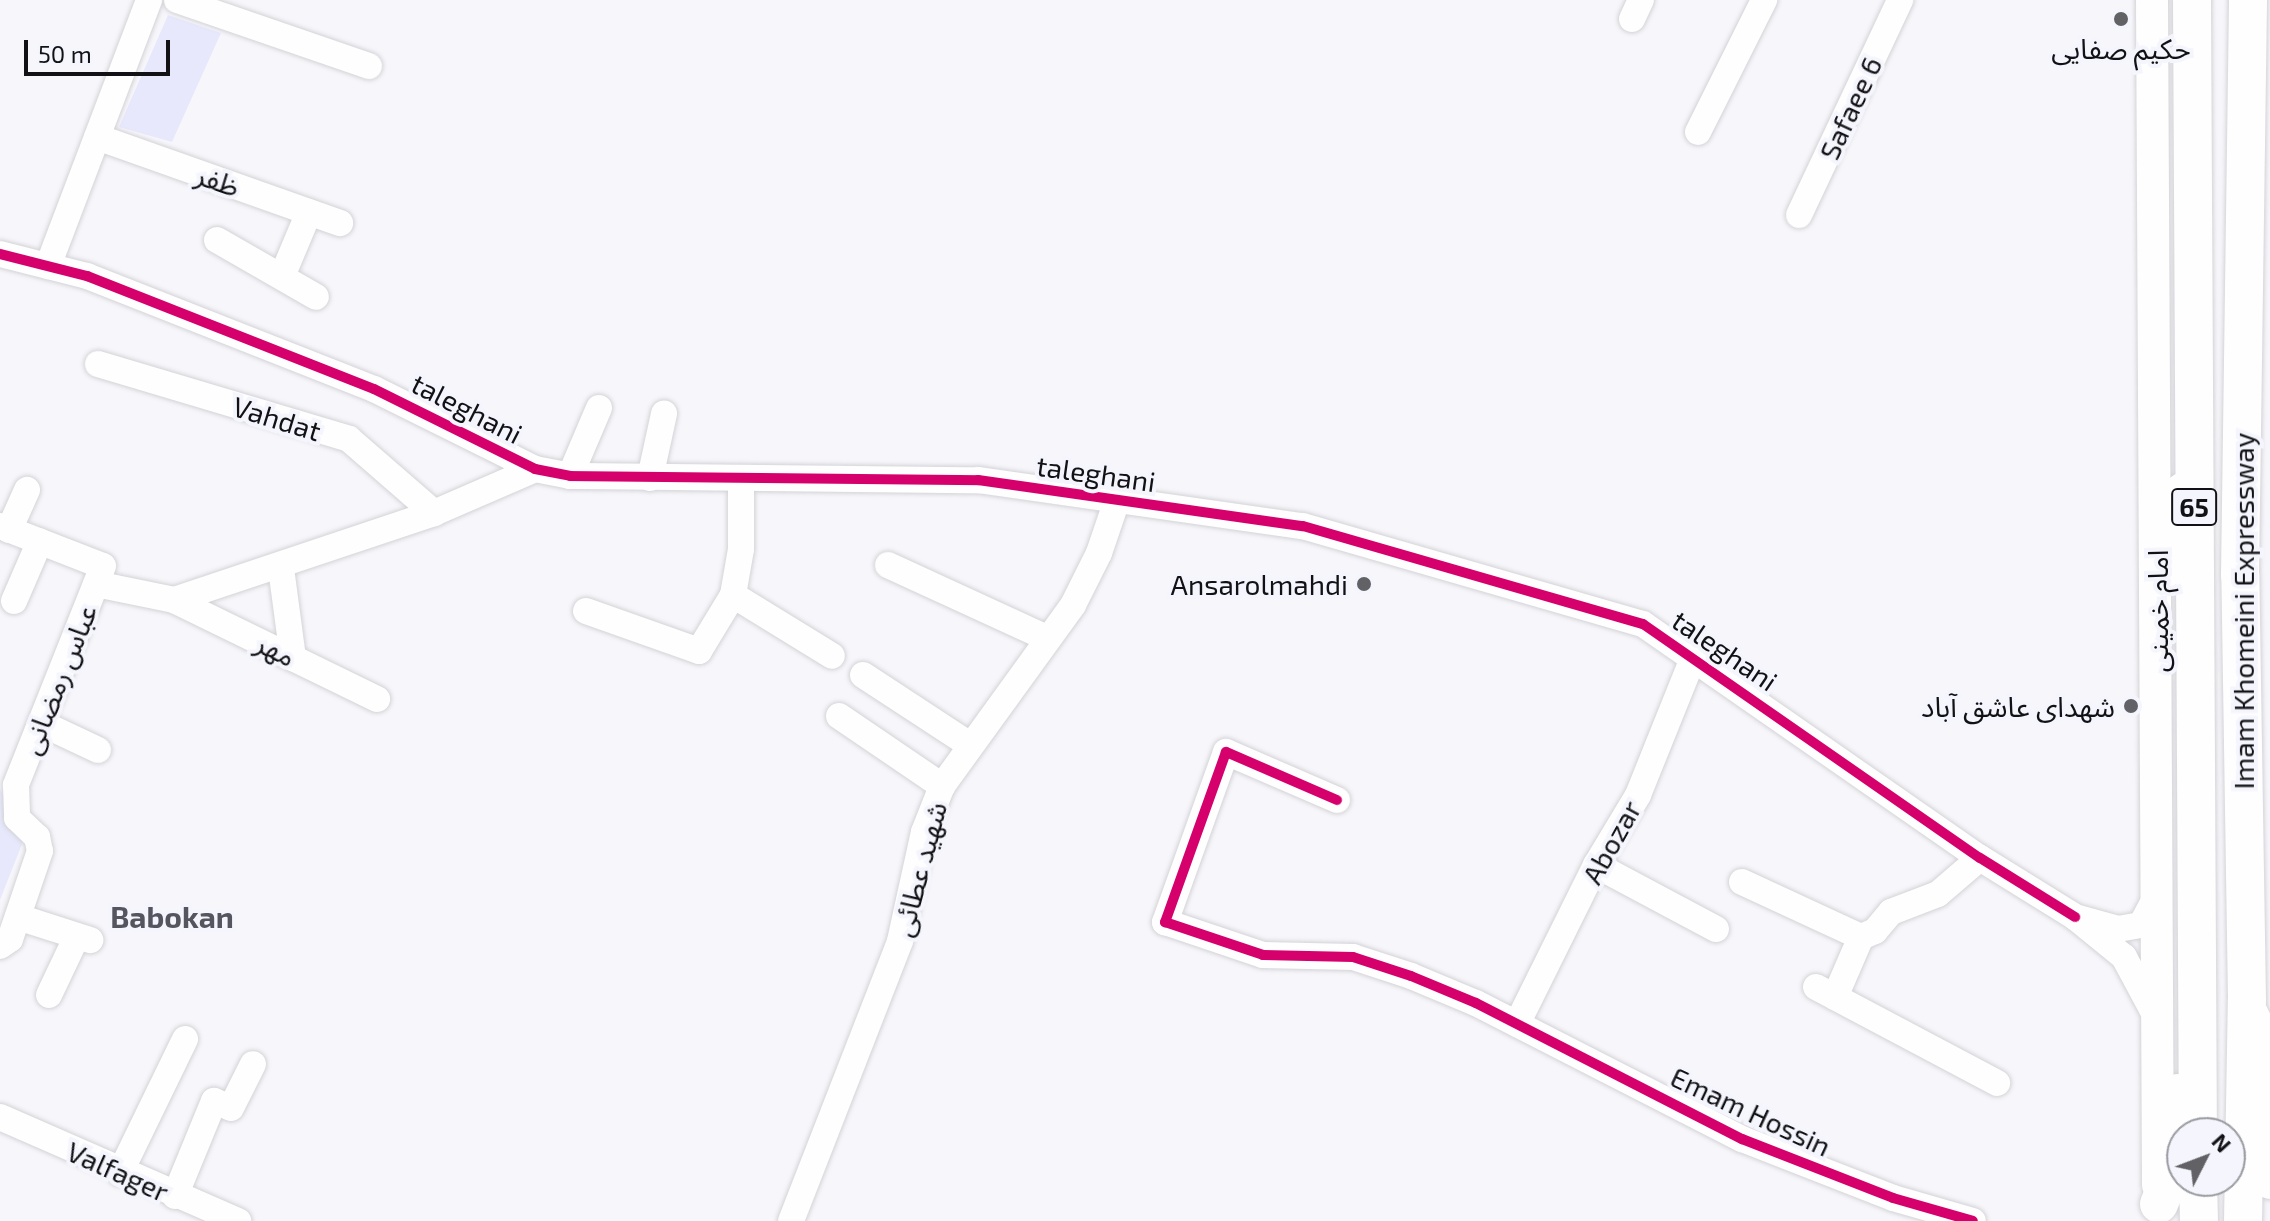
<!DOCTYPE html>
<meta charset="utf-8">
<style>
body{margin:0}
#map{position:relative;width:2270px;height:1221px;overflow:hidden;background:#f7f7fb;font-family:"Exo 2","Noto Sans Arabic",sans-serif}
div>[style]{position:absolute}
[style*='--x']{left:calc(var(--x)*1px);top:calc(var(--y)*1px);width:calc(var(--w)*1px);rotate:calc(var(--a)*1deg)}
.green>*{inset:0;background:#e7e8fc}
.roads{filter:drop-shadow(0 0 2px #d3d3d7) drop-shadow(0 0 2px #d3d3d7)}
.minor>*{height:26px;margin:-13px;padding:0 13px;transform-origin:13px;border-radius:13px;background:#fefefe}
.major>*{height:32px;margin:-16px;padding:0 16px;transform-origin:16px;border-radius:16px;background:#fefefe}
.highway>*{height:38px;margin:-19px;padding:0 19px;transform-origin:19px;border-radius:19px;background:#fefefe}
.cycleway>*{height:10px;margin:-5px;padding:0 5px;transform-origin:5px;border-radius:5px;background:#d6006c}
.dots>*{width:22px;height:22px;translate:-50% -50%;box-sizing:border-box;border:4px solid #f5f6fd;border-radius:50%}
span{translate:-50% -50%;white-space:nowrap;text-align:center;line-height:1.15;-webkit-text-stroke:8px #f5f6fd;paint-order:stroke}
.shield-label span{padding:2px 6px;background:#f5f6fd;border:2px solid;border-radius:6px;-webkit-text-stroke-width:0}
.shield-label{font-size:26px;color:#121216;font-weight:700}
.poi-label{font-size:28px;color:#121216}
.right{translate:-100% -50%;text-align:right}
.street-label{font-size:28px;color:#121216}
.neighbourhood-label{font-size:30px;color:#54555f;font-weight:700}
.north{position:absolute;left:2166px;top:1117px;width:80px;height:80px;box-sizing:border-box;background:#f5f6fd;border:2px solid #9a9ba1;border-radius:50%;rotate:48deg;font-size:22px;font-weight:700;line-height:32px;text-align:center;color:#121216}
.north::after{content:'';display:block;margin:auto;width:28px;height:36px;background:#626266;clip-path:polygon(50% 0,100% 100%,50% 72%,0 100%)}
.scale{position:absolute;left:24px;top:40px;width:146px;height:36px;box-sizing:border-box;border:4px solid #121216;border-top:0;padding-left:10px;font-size:24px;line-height:28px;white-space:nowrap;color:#121216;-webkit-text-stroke:6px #f5f6fd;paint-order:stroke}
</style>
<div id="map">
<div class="green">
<div style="clip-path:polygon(168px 15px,221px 33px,172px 142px,119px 127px)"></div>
<div style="clip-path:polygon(0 789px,26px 834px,0 900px)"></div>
</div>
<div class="roads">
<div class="minor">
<div style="--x:177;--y:0;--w:203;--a:19"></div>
<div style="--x:1632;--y:19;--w:21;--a:-65"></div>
<div style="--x:1698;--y:132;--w:148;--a:-63.4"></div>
<div style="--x:97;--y:137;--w:258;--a:19.5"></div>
<div style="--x:1799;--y:215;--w:238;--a:-64.8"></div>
<div style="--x:217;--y:240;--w:114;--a:29.9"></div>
<div style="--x:0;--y:254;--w:90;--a:14.2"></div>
<div style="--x:87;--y:276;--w:308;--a:21.5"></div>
<div style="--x:374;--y:389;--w:180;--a:26.4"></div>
<div style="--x:535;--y:469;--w:36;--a:11"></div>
<div style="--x:570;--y:476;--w:408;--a:0.6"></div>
<div style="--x:978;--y:480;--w:328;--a:8.1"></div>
<div style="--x:1303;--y:526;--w:354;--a:16.1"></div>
<div style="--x:1643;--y:624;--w:410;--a:34.8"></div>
<div style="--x:1980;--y:858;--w:112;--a:31.8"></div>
<div style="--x:48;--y:266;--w:285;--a:-69.2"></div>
<div style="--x:283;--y:274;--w:67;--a:-67.2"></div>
<div style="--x:98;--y:364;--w:262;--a:16.6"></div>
<div style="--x:349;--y:439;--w:113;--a:41"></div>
<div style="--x:570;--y:476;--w:74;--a:-66.9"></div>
<div style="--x:650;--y:478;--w:66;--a:-77.7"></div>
<div style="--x:0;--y:526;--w:110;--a:21.2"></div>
<div style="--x:103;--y:566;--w:236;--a:111.7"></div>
<div style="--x:16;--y:785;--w:33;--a:88"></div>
<div style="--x:17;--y:818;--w:28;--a:44"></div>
<div style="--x:37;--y:837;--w:14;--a:78"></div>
<div style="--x:40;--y:851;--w:93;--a:108.8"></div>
<div style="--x:10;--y:939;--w:12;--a:145"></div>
<div style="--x:9;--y:530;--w:44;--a:-65.8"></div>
<div style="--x:888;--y:565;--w:175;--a:24.7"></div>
<div style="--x:281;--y:568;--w:91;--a:82.4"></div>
<div style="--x:96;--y:584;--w:80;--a:11.6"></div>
<div style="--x:174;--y:600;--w:274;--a:-18.5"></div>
<div style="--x:434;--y:513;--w:110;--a:-23.5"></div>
<div style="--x:733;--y:595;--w:116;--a:31.6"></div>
<div style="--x:174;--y:600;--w:226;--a:26"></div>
<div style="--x:14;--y:601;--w:65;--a:-66.6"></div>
<div style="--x:586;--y:611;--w:120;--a:19.5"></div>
<div style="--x:699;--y:651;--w:66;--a:-58.7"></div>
<div style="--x:733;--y:595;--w:47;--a:-80.1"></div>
<div style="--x:741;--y:549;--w:70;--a:-90"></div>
<div style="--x:863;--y:675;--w:128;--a:33.2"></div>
<div style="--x:839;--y:716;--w:125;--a:34.2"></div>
<div style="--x:41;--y:723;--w:63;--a:25.3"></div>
<div style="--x:1337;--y:800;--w:121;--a:-156.6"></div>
<div style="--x:1226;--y:752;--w:181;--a:109.7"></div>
<div style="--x:1165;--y:922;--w:103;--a:18.6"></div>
<div style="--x:1263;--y:955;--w:90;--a:1.3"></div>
<div style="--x:1353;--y:957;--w:61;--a:18.1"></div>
<div style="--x:1411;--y:976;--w:70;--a:22.6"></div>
<div style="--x:1476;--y:1003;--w:299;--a:27.1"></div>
<div style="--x:1742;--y:1139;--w:162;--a:21.3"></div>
<div style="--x:1893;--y:1198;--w:83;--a:16"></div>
<div style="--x:1596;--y:865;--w:136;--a:28.1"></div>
<div style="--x:1742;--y:882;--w:131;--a:24.8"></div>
<div style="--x:1861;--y:937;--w:15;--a:-23"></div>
<div style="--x:1875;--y:931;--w:25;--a:-50"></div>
<div style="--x:1891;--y:912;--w:50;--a:-21"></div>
<div style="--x:1938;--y:894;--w:55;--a:-40.6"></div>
<div style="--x:18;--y:917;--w:76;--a:17.7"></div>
<div style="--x:1816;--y:987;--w:205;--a:27.9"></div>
<div style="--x:49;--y:995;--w:65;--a:-64.6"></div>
<div style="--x:1835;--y:997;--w:65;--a:-66.6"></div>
<div style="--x:2155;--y:1015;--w:66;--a:-118.1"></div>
<div style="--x:2124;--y:957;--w:63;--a:-140.8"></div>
<div style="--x:2075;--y:917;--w:45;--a:15.6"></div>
<div style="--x:2118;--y:929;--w:23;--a:-10"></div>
<div style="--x:2141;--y:925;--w:34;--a:-62"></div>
<div style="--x:1517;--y:1024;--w:178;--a:-63.6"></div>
<div style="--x:1596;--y:865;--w:82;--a:-59"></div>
<div style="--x:1638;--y:795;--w:150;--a:-68.1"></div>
<div style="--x:0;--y:1117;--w:260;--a:23.6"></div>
<div style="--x:120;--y:1173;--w:149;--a:-64.1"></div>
<div style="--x:175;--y:1196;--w:103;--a:-67.7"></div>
<div style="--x:214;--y:1101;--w:18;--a:22"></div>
<div style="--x:231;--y:1108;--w:49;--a:-63.4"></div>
<div style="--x:791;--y:1221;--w:300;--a:-68.7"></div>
<div style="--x:900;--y:941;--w:112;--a:-77.6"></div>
<div style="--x:924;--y:832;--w:49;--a:-68.6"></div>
<div style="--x:942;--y:786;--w:223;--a:-54.1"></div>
<div style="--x:1073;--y:605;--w:58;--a:-63.4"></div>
<div style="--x:1099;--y:553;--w:56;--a:-71.2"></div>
</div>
<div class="major">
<div style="--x:2152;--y:0;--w:1185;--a:89.71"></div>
<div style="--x:2252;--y:1013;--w:30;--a:64"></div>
<div style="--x:2265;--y:1040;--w:143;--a:88"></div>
</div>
<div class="highway">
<div style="--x:2192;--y:0;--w:1133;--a:89.7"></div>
<div style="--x:2158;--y:578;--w:90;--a:-73.8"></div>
<div style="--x:2198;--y:1181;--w:40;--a:88.6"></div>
<div style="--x:2159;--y:1204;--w:40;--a:-68"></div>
<div style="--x:2174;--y:1167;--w:74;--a:-86.9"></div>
<div style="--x:2243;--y:1221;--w:221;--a:-89"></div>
<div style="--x:2247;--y:1000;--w:425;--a:-90.9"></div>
<div style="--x:2240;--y:575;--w:575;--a:-89.2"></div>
</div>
</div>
<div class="cycleway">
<div style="--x:0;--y:254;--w:90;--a:14.2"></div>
<div style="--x:87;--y:276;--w:308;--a:21.5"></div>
<div style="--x:374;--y:389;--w:180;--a:26.4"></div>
<div style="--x:535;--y:469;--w:36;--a:11"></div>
<div style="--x:570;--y:476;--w:408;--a:0.6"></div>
<div style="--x:978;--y:480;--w:328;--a:8.1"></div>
<div style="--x:1303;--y:526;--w:354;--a:16.1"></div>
<div style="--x:1643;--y:624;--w:410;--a:34.8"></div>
<div style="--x:1980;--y:858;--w:112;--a:31.8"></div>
<div style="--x:1337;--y:800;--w:121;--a:-156.6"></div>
<div style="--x:1226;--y:752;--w:181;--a:109.7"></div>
<div style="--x:1165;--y:922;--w:103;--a:18.6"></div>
<div style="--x:1263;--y:955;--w:90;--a:1.3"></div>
<div style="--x:1353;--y:957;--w:61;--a:18.1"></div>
<div style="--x:1411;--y:976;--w:70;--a:22.6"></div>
<div style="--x:1476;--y:1003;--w:299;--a:27.1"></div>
<div style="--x:1742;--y:1139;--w:162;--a:21.3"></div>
<div style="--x:1893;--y:1198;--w:83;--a:16"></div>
</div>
<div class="dots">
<div style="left:2121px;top:19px;background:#626266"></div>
<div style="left:1364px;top:584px;background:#626266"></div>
<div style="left:2131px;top:706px;background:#626266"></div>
</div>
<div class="shield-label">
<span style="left:2194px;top:507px">65</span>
</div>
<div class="poi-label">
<span style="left:2121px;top:48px">حکیم صفایی</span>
<span class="right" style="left:1348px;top:584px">Ansarolmahdi</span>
<span class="right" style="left:2115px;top:706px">شهدای عاشق آباد</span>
</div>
<div class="street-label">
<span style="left:1850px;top:108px;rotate:-65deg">Safaee 6</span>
<span style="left:218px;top:180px;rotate:19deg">ظفر</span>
<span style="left:467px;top:408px;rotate:27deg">taleghani</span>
<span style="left:277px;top:418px;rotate:17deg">Vahdat</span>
<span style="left:1096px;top:473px;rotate:8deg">taleghani</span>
<span style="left:2157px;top:611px;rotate:-90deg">امام خمینی</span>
<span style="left:2243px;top:611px;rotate:-90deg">Imam Khomeini Expressway</span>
<span style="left:276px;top:649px;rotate:26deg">مهر</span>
<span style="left:1725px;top:650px;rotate:34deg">taleghani</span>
<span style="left:58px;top:679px;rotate:-68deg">عباس رمضانی</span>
<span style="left:1611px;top:842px;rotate:-61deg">Abozar</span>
<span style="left:919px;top:869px;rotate:-75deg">شهید عطائی</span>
<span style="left:1751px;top:1111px;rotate:25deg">Emam Hossin</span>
<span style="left:118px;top:1171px;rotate:24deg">Valfager</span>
</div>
<div class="neighbourhood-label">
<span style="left:172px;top:916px">Babokan</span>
</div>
<div class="north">N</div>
<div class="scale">50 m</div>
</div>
